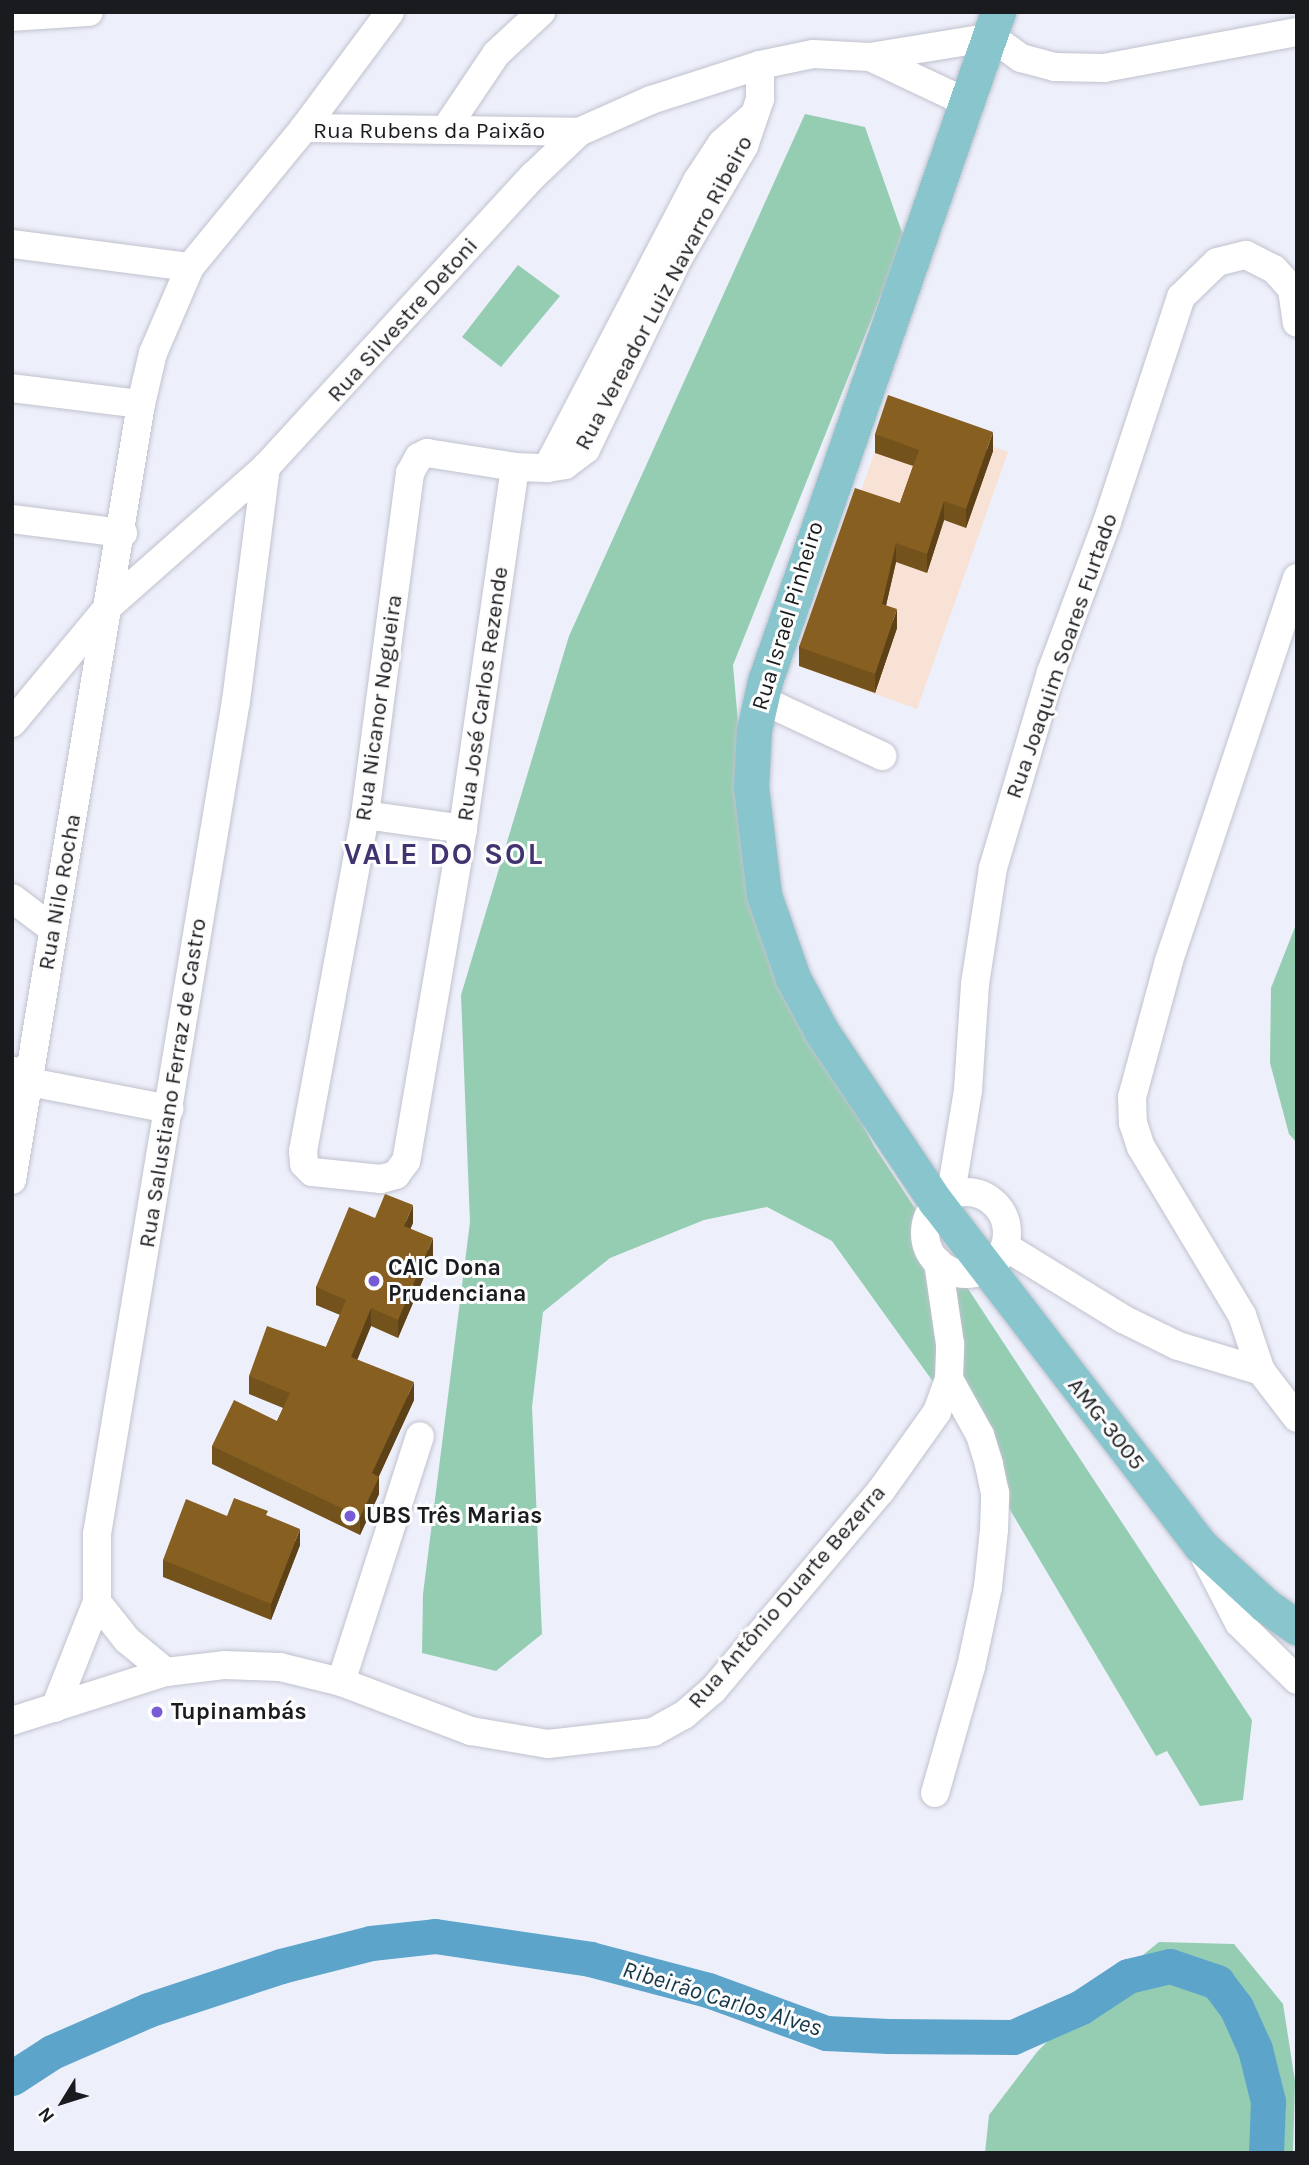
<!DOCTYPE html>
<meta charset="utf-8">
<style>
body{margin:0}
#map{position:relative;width:1309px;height:2165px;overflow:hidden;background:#edeffb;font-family:Karla,sans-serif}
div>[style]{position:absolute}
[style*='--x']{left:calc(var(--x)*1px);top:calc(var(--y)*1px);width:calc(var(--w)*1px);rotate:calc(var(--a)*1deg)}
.industrial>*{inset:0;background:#f8e1d5}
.green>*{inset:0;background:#95cdb3}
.river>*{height:35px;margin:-17.5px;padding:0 17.5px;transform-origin:17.5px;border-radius:17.5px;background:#5da4cb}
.roads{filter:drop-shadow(0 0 2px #c0c2cd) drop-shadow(0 0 2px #c0c2cd)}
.minor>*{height:28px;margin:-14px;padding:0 14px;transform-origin:14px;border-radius:14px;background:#fff}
.minor>.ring{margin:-14px;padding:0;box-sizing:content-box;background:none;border:28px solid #fff;border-radius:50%}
.major>*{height:35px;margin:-17.5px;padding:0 17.5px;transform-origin:17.5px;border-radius:17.5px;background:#88c5cd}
.wall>*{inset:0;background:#74521c}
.shaded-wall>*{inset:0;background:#5e4217}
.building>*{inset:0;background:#875f21}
.dots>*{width:19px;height:19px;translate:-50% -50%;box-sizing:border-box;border:4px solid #fdfdfd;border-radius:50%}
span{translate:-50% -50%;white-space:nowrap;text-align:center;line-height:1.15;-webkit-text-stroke:6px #fdfdfd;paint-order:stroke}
.street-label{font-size:23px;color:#1a1b1f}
.poi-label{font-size:23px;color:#1a1b1f;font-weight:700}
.left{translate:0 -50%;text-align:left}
.water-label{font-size:24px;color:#153647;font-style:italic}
.district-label{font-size:30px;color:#40336f;font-weight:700;letter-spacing:2px}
.frame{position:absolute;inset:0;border:14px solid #1a1b1f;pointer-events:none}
.north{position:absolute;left:28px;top:2067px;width:70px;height:70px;-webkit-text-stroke:5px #fdfdfd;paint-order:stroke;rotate:232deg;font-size:19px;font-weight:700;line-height:28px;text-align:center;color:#1a1b1f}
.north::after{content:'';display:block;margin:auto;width:24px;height:32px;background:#1a1b1f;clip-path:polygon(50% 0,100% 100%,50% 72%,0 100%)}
</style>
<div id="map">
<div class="industrial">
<div style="clip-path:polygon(890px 409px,1008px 452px,917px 709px,799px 666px)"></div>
</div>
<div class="green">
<div style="clip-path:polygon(805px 114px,865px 127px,904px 238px,733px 665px,755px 918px,874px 1146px,1252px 1720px,1243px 1800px,1200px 1806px,1167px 1751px,1156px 1756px,939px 1390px,832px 1241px,767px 1207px,704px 1220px,610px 1258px,543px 1312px,532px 1407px,542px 1634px,496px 1671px,422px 1653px,423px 1594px,470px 1222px,461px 995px,569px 636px)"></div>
<div style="clip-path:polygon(518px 265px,560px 296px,501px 367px,462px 337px)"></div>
<div style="clip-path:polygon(1297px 922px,1297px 1143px,1289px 1134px,1270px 1063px,1271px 988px)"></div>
<div style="clip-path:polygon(1159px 1942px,1234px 1944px,1283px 2004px,1295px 2081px,1293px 2153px,985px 2153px,989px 2115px,1037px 2052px,1091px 1997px)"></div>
</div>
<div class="river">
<div style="--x:12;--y:2078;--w:48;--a:-33"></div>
<div style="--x:52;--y:2052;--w:105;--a:-23.6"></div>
<div style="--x:148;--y:2010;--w:140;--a:-18.3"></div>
<div style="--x:281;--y:1966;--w:93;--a:-14.3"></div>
<div style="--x:371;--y:1943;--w:64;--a:-6.2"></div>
<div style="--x:435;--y:1936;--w:157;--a:8.4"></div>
<div style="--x:590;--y:1959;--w:122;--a:14.7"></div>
<div style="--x:708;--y:1990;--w:126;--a:20"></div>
<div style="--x:826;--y:2033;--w:62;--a:2.8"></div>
<div style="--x:888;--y:2036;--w:125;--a:0.5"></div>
<div style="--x:1013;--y:2037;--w:74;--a:-23.8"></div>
<div style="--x:1081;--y:2007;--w:56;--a:-33.4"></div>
<div style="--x:1128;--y:1976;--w:43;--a:-13.4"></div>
<div style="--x:1170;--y:1966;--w:50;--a:18.8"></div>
<div style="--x:1217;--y:1982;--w:31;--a:53"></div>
<div style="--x:1236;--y:2007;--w:46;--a:65.7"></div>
<div style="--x:1255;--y:2049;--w:54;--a:76"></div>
<div style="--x:1268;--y:2101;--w:52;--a:92.2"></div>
</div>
<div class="roads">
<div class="minor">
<div style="--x:12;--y:17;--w:77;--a:-3.7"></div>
<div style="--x:970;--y:104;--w:110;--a:-154.8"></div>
<div style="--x:870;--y:57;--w:124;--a:-9.3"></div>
<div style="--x:992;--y:37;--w:36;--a:36"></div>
<div style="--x:1021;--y:58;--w:35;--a:15"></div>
<div style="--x:1055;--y:67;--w:49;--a:1.2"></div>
<div style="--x:1104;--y:68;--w:196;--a:-10.6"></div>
<div style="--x:447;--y:127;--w:88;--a:-56.1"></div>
<div style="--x:496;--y:54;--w:62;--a:-43"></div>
<div style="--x:304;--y:128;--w:144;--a:-53.4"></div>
<div style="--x:12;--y:244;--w:179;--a:7.4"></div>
<div style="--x:12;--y:388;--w:130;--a:7.1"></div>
<div style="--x:515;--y:467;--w:366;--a:98.2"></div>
<div style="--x:463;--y:829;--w:337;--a:99.7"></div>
<div style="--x:406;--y:1161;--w:17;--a:126"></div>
<div style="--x:396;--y:1175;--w:16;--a:165"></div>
<div style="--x:381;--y:1179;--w:69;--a:-174.2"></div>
<div style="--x:312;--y:1172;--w:11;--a:-135"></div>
<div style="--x:304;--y:1164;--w:13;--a:-94"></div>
<div style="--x:303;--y:1151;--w:342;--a:-79.5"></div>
<div style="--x:365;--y:815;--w:345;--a:-82.5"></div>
<div style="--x:410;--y:473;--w:18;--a:-61"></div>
<div style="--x:419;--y:457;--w:9;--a:-27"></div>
<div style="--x:427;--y:453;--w:89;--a:9"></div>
<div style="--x:515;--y:467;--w:32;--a:2"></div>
<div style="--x:547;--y:468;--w:18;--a:-9"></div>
<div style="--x:565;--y:465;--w:26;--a:-37"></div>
<div style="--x:586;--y:449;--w:213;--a:-64.2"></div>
<div style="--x:679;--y:257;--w:129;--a:-59.6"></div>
<div style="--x:744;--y:146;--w:50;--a:-71.2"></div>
<div style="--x:760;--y:99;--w:34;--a:-90"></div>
<div style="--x:547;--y:468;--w:324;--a:-62.4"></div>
<div style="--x:697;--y:181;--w:45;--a:-56.7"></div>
<div style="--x:722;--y:143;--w:41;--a:-41.1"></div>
<div style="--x:12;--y:519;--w:112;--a:7.2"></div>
<div style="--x:1297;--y:578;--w:404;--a:108.5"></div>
<div style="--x:1169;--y:961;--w:141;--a:105.2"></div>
<div style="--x:1132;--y:1097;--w:26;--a:88"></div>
<div style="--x:1133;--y:1123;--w:25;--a:72"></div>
<div style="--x:1141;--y:1147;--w:196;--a:59"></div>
<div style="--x:1242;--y:1315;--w:59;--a:71.3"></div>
<div style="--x:1261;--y:1371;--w:59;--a:52.5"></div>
<div style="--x:760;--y:699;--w:135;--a:25"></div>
<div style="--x:12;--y:723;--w:153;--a:-50.3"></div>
<div style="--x:110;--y:605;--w:208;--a:-41.5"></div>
<div style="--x:266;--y:467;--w:395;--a:-47.5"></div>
<div style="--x:533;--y:176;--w:64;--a:-43.7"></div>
<div style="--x:579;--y:132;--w:79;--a:-24"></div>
<div style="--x:651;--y:100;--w:114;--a:-17.8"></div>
<div style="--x:760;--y:65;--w:54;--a:-11.7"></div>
<div style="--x:813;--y:54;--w:57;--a:3"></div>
<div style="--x:365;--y:815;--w:99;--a:8.1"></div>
<div style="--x:12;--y:898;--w:51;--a:37.1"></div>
<div style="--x:15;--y:1071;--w:18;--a:38"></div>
<div style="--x:29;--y:1082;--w:143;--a:10.9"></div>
<div style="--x:12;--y:1180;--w:787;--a:-80.56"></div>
<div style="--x:141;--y:404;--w:52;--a:-76.8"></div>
<div style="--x:153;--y:353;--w:94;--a:-66.7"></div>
<div style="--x:190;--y:267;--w:180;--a:-50.6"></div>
<div style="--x:304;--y:128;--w:275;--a:0.8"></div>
<div class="ring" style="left:925px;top:1192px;width:54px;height:54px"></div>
<div style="--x:951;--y:1193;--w:104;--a:-80.6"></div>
<div style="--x:968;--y:1090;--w:106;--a:-86.2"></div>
<div style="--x:975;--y:984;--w:117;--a:-81.2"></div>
<div style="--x:993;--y:868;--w:204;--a:-73.5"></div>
<div style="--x:1051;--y:672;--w:160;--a:-69.5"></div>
<div style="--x:1107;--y:522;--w:237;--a:-71.8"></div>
<div style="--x:1181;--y:297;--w:50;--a:-44.2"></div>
<div style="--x:1217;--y:262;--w:30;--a:-14"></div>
<div style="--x:1246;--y:255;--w:31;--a:27"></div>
<div style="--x:1274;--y:269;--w:27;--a:48"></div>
<div style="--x:1292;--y:289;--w:34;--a:82"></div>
<div style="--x:1006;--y:1247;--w:137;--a:31.6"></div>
<div style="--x:1123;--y:1319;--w:61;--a:26.1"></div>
<div style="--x:1178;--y:1346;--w:87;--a:16.8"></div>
<div style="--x:1202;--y:1551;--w:81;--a:62.8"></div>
<div style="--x:1239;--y:1623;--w:81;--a:44.5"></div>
<div style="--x:166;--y:1672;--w:50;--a:-140.6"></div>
<div style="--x:127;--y:1640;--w:48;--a:-128.3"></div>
<div style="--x:97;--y:1602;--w:68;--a:-90"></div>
<div style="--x:97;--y:1534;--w:845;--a:-80.53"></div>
<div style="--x:236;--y:701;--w:236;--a:-82.7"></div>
<div style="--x:341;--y:1682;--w:258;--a:-72.2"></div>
<div style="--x:55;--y:1708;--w:114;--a:-68.4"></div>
<div style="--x:12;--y:1721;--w:162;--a:-17.7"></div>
<div style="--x:166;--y:1672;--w:58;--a:-6.9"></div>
<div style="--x:224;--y:1665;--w:56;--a:2"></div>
<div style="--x:280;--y:1667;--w:63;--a:13.8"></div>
<div style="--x:341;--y:1682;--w:139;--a:20.7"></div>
<div style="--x:471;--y:1731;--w:78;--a:9.6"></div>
<div style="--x:548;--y:1744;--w:106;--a:-6.5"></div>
<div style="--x:653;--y:1732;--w:35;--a:-29"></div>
<div style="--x:684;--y:1715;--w:38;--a:-41"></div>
<div style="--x:713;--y:1690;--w:259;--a:-49.9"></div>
<div style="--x:880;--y:1492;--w:98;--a:-54.5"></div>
<div style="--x:937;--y:1412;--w:35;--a:-70"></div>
<div style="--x:949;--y:1379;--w:35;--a:-88"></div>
<div style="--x:950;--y:1344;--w:83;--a:-98.3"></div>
<div style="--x:935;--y:1793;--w:131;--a:-74.1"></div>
<div style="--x:971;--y:1667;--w:82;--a:-78"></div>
<div style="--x:988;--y:1587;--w:57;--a:-84"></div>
<div style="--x:994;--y:1530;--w:37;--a:-88"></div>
<div style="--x:995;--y:1493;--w:30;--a:-102"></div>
<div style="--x:989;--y:1464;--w:30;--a:-107"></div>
<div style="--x:980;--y:1435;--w:64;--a:-119"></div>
</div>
<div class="major">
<div style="--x:998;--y:12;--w:708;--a:109.2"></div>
<div style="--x:765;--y:681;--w:50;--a:102.7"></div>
<div style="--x:754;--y:730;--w:57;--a:93"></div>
<div style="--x:751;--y:787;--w:109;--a:83.1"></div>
<div style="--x:764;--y:895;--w:88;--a:70.7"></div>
<div style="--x:793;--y:978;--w:61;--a:61.8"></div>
<div style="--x:822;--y:1032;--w:205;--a:56.2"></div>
<div style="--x:936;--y:1202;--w:433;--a:52.4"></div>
<div style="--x:1200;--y:1545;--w:88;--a:42.7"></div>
<div style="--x:1265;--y:1605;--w:39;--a:35"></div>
</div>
</div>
<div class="wall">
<div style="clip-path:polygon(875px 434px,993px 451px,966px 528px,944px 520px,927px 573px,896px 562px,886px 605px,897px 628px,875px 693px,799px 666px,799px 647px,900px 503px,913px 466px,875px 453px)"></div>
<div style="clip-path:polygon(375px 1218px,413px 1223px,410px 1229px,433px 1256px,398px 1338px,371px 1326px,357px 1360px,414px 1400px,379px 1476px,379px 1494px,360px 1535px,212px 1464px,212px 1446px,277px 1421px,283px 1408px,249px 1394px,249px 1376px,326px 1347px,340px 1315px,316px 1305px,316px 1287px)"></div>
<div style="clip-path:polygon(227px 1516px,268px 1516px,300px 1545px,271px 1620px,163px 1577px,163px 1560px)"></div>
</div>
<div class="shaded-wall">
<div style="clip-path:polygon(993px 432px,993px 451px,966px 528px,966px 509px)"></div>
<div style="clip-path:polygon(944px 501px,944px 520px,927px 573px,927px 554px)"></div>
<div style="clip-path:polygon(896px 543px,896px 562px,882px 623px,882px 604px)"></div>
<div style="clip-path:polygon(897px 609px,897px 628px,875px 693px,875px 674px)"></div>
<div style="clip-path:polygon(413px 1205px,413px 1223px,404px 1244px,404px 1226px)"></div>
<div style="clip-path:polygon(433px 1238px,433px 1256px,398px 1338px,398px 1320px)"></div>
<div style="clip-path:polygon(371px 1308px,371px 1326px,351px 1375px,351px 1357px)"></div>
<div style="clip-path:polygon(414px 1382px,414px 1400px,372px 1491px,372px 1473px)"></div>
<div style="clip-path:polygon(379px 1477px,379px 1494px,360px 1535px,360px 1517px)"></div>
<div style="clip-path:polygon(300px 1529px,300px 1545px,271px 1620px,271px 1604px)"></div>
</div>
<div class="building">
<div style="clip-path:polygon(888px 395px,993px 432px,966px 509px,944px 501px,927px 554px,896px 543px,882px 604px,897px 609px,875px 674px,799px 647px,855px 488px,900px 503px,919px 450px,875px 434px)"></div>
<div style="clip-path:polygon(385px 1194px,413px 1205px,404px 1226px,433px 1238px,398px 1320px,371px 1308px,351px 1357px,414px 1382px,372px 1473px,379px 1477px,360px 1517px,212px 1446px,234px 1400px,277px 1421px,290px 1393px,249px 1376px,267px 1326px,326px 1347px,346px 1300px,316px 1287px,349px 1207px,375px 1218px)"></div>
<div style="clip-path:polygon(234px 1498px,268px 1511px,266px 1515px,300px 1529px,271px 1604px,163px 1560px,186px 1499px,227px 1516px)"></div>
</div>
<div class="dots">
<div style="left:374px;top:1281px;background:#785cd6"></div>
<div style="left:350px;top:1516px;background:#785cd6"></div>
<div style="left:157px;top:1712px;background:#785cd6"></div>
</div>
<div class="street-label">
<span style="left:429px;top:131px">Rua Rubens da Paixão</span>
<span style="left:664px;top:293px;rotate:-62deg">Rua Vereador Luiz Navarro Ribeiro</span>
<span style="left:403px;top:320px;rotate:-48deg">Rua Silvestre Detoni</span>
<span style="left:788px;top:616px;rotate:-73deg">Rua Israel Pinheiro</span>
<span style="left:1062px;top:656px;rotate:-71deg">Rua Joaquim Soares Furtado</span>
<span style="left:483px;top:694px;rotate:-82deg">Rua José Carlos Rezende</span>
<span style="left:379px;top:708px;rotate:-82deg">Rua Nicanor Nogueira</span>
<span style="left:60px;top:892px;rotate:-80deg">Rua Nilo Rocha</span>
<span style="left:173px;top:1083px;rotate:-81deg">Rua Salustiano Ferraz de Castro</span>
<span style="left:1106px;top:1424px;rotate:52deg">AMG-3005</span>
<span style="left:787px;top:1597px;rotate:-49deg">Rua Antônio Duarte Bezerra</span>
</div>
<div class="poi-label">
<span class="left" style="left:388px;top:1281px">CAIC Dona<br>Prudenciana</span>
<span class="left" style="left:366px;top:1516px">UBS Três Marias</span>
<span class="left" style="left:171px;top:1712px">Tupinambás</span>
</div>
<div class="water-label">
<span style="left:722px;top:1999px;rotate:17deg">Ribeirão Carlos Alves</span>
</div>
<div class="district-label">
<span style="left:444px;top:854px">VALE DO SOL</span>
</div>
<div class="frame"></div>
<div class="north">N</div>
</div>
